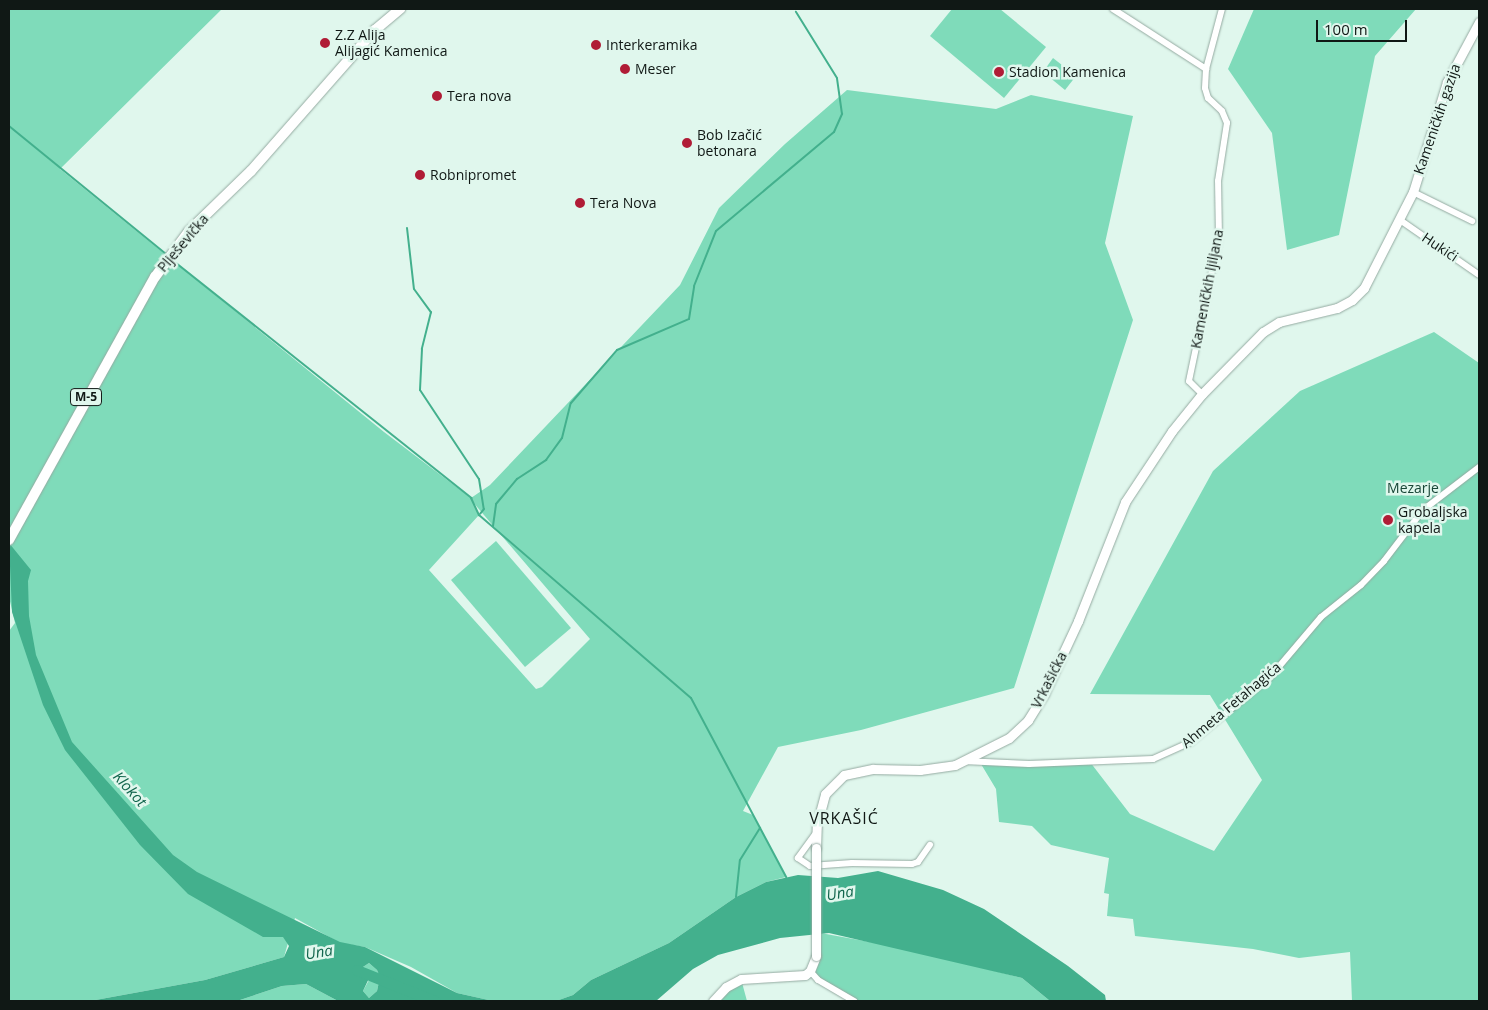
<!DOCTYPE html>
<meta charset="utf-8">
<style>
body{margin:0}
#map{position:relative;width:1488px;height:1010px;overflow:hidden;background:#e0f7ed;font-family:"Open Sans",sans-serif}
div>[style]{position:absolute}
[style*='--x']{left:calc(var(--x)*1px);top:calc(var(--y)*1px);width:calc(var(--w)*1px);rotate:calc(var(--a)*1deg)}
.green>*{inset:0;background:#7fdbba}
.water>*{inset:0;background:#43b08d}
.stream>*{height:2px;margin:-1px;padding:0 1px;transform-origin:1px;border-radius:1px;background:#43b08d}
.river>*{height:11px;margin:-5.5px;padding:0 5.5px;transform-origin:5.5px;border-radius:5.5px;background:#43b08d}
.roads{filter:drop-shadow(0 0 1px #94aaa1) drop-shadow(0 0 1px #94aaa1)}
.minor>*{height:6px;margin:-3px;padding:0 3px;transform-origin:3px;border-radius:3px;background:#fff}
.tertiary>*{height:9px;margin:-4.5px;padding:0 4.5px;transform-origin:4.5px;border-radius:4.5px;background:#fff}
.primary>*{height:10px;margin:-5px;padding:0 5px;transform-origin:5px;border-radius:5px;background:#fff}
.bridges{filter:drop-shadow(0 0 1px #94aaa1) drop-shadow(0 0 1px #94aaa1)}
.tertiary-bridge>*{height:9px;margin:-4.5px;padding:0 4.5px;transform-origin:4.5px;border-radius:4.5px;background:#fff}
.dots>*{width:14px;height:14px;translate:-50% -50%;box-sizing:border-box;border:2px solid #e0f7ed;border-radius:50%}
span{translate:-50% -50%;white-space:nowrap;text-align:center;line-height:1.15;-webkit-text-stroke:5px #e0f7ed;paint-order:stroke}
.shield-label span{padding:1px 4px;background:#e0f7ed;border:1px solid;border-radius:4px;-webkit-text-stroke-width:0}
.shield-label{font-size:12px;color:#101815;font-weight:700}
.poi-label{font-size:14px;color:#101815}
.left{translate:0 -50%;text-align:left}
.street-label{font-size:14px;color:#101815}
.park-label{font-size:14px;color:#184637}
.water-label{font-size:15px;color:#11654d;font-style:italic}
.quarter-label{font-size:16px;color:#101815;letter-spacing:1px}
.frame{position:absolute;inset:0;border:10px solid #101815;pointer-events:none}
.scale{position:absolute;left:1316px;top:20px;width:91px;height:22px;box-sizing:border-box;border:2px solid #101815;border-top:0;padding-left:6px;font-size:15px;line-height:18px;white-space:nowrap;color:#101815;-webkit-text-stroke:4px #e0f7ed;paint-order:stroke}
</style>
<div id="map">
<div class="green">
<div style="clip-path:polygon(evenodd,9px 9px,222px 9px,60px 169px,384px 432px,471px 498px,490px 485px,680px 285px,719px 208px,785px 144px,847px 90px,996px 109px,1031px 95px,1133px 116px,1105px 243px,1133px 320px,1014px 688px,861px 730px,778px 747px,743px 811px,753px 815px,786px 877px,766px 882px,736px 897px,669px 943px,591px 980px,573px 995px,556px 1001px,493px 1001px,457px 993px,411px 967px,365px 947px,340px 943px,295px 918px,284px 957px,205px 980px,90px 1001px,9px 1001px,9px 631px,15px 623px,9px 597px,9px 9px,472px 501px,590px 639px,542px 687px,536px 689px,429px 570px,479px 515px,472px 501px)"></div>
<div style="clip-path:polygon(952px 9px,1000px 9px,1046px 47px,1004px 98px,930px 36px)"></div>
<div style="clip-path:polygon(1254px 9px,1416px 9px,1375px 56px,1339px 235px,1287px 250px,1272px 133px,1228px 69px)"></div>
<div style="clip-path:polygon(1053px 58px,1076px 76px,1065px 90px,1043px 72px)"></div>
<div style="clip-path:polygon(1434px 332px,1479px 363px,1479px 1001px,1352px 1001px,1350px 952px,1299px 958px,1253px 949px,1135px 936px,1133px 919px,1107px 916px,1109px 894px,1104px 893px,1109px 858px,1051px 845px,1032px 826px,999px 822px,996px 789px,981px 764px,1090px 762px,1130px 814px,1214px 851px,1262px 780px,1210px 695px,1090px 694px,1213px 471px,1300px 391px)"></div>
<div style="clip-path:polygon(496px 541px,571px 628px,525px 667px,451px 580px)"></div>
<div style="clip-path:polygon(815px 932px,914px 950px,1022px 978px,1050px 1001px,848px 1001px,810px 971px)"></div>
<div style="clip-path:polygon(369px 963px,377px 970px,380px 977px,377px 991px,369px 998px,363px 991px,369px 980px,363px 967px)"></div>
<div style="clip-path:polygon(741px 979px,747px 1001px,713px 1001px)"></div>
<div style="clip-path:polygon(306px 984px,338px 1001px,237px 1001px,282px 986px)"></div>
</div>
<div class="water">
<div style="clip-path:polygon(evenodd,9px 543px,31px 570px,28px 581px,29px 616px,36px 655px,72px 742px,173px 855px,197px 872px,340px 942px,365px 947px,457px 993px,493px 1001px,338px 1001px,306px 984px,282px 986px,237px 1001px,90px 1001px,205px 980px,284px 957px,289px 946px,283px 937px,263px 937px,188px 894px,140px 845px,65px 750px,43px 705px,12px 612px,9px 543px,369px 963px,377px 970px,380px 977px,377px 991px,369px 998px,363px 991px,371px 974px,363px 967px,369px 963px)"></div>
<div style="clip-path:polygon(878px 871px,943px 890px,984px 909px,1068px 966px,1105px 995px,1106px 1001px,1050px 1001px,1022px 978px,829px 933px,780px 938px,718px 955px,693px 969px,656px 1001px,556px 1001px,573px 995px,591px 980px,669px 943px,736px 897px,766px 882px,798px 875px,838px 878px)"></div>
</div>
<div class="stream">
<div style="--x:9;--y:126;--w:203;--a:39.2"></div>
<div style="--x:407;--y:228;--w:61;--a:83.5"></div>
<div style="--x:414;--y:289;--w:29;--a:54"></div>
<div style="--x:431;--y:312;--w:38;--a:104"></div>
<div style="--x:422;--y:349;--w:41;--a:92.8"></div>
<div style="--x:420;--y:390;--w:107;--a:56.5"></div>
<div style="--x:479;--y:479;--w:30;--a:81"></div>
<div style="--x:484;--y:509;--w:6;--a:129"></div>
<div style="--x:171;--y:259;--w:384;--a:38.5"></div>
<div style="--x:471;--y:498;--w:19;--a:65"></div>
<div style="--x:479;--y:515;--w:280;--a:40.8"></div>
<div style="--x:691;--y:698;--w:203;--a:62"></div>
<div style="--x:493;--y:526;--w:22;--a:-82"></div>
<div style="--x:496;--y:504;--w:33;--a:-50"></div>
<div style="--x:517;--y:479;--w:35;--a:-33"></div>
<div style="--x:546;--y:460;--w:27;--a:-54"></div>
<div style="--x:562;--y:438;--w:36;--a:-76"></div>
<div style="--x:571;--y:403;--w:70;--a:-49"></div>
<div style="--x:617;--y:350;--w:78;--a:-23.3"></div>
<div style="--x:689;--y:319;--w:33;--a:-81"></div>
<div style="--x:694;--y:286;--w:59;--a:-68.2"></div>
<div style="--x:716;--y:231;--w:154;--a:-40"></div>
<div style="--x:834;--y:132;--w:20;--a:-66"></div>
<div style="--x:842;--y:114;--w:36;--a:-98"></div>
<div style="--x:837;--y:78;--w:78;--a:-121.8"></div>
<div style="--x:736;--y:897;--w:37;--a:-84"></div>
<div style="--x:740;--y:860;--w:38;--a:-58"></div>
</div>
<div class="river">
<div style="--x:357;--y:970;--w:84;--a:21.7"></div>
</div>
<div class="roads">
<div class="minor">
<div style="--x:1113;--y:9;--w:111;--a:32.8"></div>
<div style="--x:1413;--y:192;--w:66;--a:26.2"></div>
<div style="--x:1400;--y:220;--w:96;--a:34.8"></div>
<div style="--x:1202;--y:394;--w:18;--a:-135"></div>
<div style="--x:1189;--y:381;--w:147;--a:-78.2"></div>
<div style="--x:1219;--y:237;--w:56;--a:-91"></div>
<div style="--x:1218;--y:181;--w:59;--a:-81.2"></div>
<div style="--x:1227;--y:123;--w:13;--a:-113"></div>
<div style="--x:1222;--y:111;--w:19;--a:-137"></div>
<div style="--x:1208;--y:98;--w:10;--a:-107"></div>
<div style="--x:1205;--y:88;--w:19;--a:-87"></div>
<div style="--x:1206;--y:69;--w:62;--a:-75.1"></div>
<div style="--x:963;--y:761;--w:66;--a:2.6"></div>
<div style="--x:1029;--y:764;--w:124;--a:-2.3"></div>
<div style="--x:1153;--y:759;--w:42;--a:-24.1"></div>
<div style="--x:1191;--y:742;--w:104;--a:-39.5"></div>
<div style="--x:1271;--y:676;--w:77;--a:-49.7"></div>
<div style="--x:1321;--y:617;--w:51;--a:-38.7"></div>
<div style="--x:1361;--y:585;--w:33;--a:-46"></div>
<div style="--x:1384;--y:561;--w:64;--a:-52.6"></div>
<div style="--x:1423;--y:510;--w:71;--a:-37.5"></div>
<div style="--x:816;--y:833;--w:31;--a:126"></div>
<div style="--x:798;--y:858;--w:14;--a:34"></div>
<div style="--x:810;--y:866;--w:42;--a:-4.1"></div>
<div style="--x:852;--y:863;--w:60;--a:1"></div>
<div style="--x:912;--y:864;--w:6;--a:-18"></div>
<div style="--x:918;--y:862;--w:21;--a:-55"></div>
<div style="--x:810;--y:971;--w:12;--a:48"></div>
<div style="--x:818;--y:980;--w:42;--a:30.3"></div>
</div>
<div class="tertiary">
<div style="--x:816;--y:848;--w:24;--a:-88"></div>
<div style="--x:817;--y:824;--w:31;--a:-75"></div>
<div style="--x:825;--y:794;--w:27;--a:-45"></div>
<div style="--x:844;--y:775;--w:30;--a:-12"></div>
<div style="--x:873;--y:769;--w:47;--a:1.2"></div>
<div style="--x:920;--y:770;--w:35;--a:-8"></div>
<div style="--x:955;--y:765;--w:60;--a:-26.6"></div>
<div style="--x:1009;--y:738;--w:26;--a:-43"></div>
<div style="--x:1028;--y:720;--w:31;--a:-58"></div>
<div style="--x:1044;--y:694;--w:81;--a:-65"></div>
<div style="--x:1078;--y:621;--w:128;--a:-68.4"></div>
<div style="--x:1125;--y:502;--w:85;--a:-56.5"></div>
<div style="--x:1172;--y:431;--w:48;--a:-51"></div>
<div style="--x:1202;--y:394;--w:87;--a:-45.5"></div>
<div style="--x:1263;--y:332;--w:19;--a:-32"></div>
<div style="--x:1279;--y:322;--w:60;--a:-13.6"></div>
<div style="--x:1337;--y:308;--w:17;--a:-28"></div>
<div style="--x:1352;--y:300;--w:17;--a:-45"></div>
<div style="--x:1364;--y:288;--w:108;--a:-63"></div>
<div style="--x:1413;--y:192;--w:115;--a:-72.8"></div>
<div style="--x:1447;--y:82;--w:68;--a:-61.9"></div>
<div style="--x:713;--y:1001;--w:19;--a:-47"></div>
<div style="--x:726;--y:987;--w:17;--a:-28"></div>
<div style="--x:741;--y:979;--w:64;--a:-3.6"></div>
<div style="--x:805;--y:975;--w:6;--a:-39"></div>
<div style="--x:810;--y:971;--w:16;--a:-68"></div>
</div>
<div class="primary">
<div style="--x:9;--y:540;--w:301;--a:-61"></div>
<div style="--x:155;--y:277;--w:57;--a:-53.5"></div>
<div style="--x:189;--y:231;--w:86;--a:-44.1"></div>
<div style="--x:251;--y:171;--w:188;--a:-48.7"></div>
<div style="--x:375;--y:30;--w:33;--a:-40"></div>
</div>
</div>
<div class="bridges">
<div class="tertiary-bridge">
<div style="--x:816;--y:956;--w:108;--a:-90"></div>
</div>
</div>
<div class="dots">
<div style="left:325px;top:43px;background:#b01c36"></div>
<div style="left:596px;top:45px;background:#b01c36"></div>
<div style="left:625px;top:69px;background:#b01c36"></div>
<div style="left:999px;top:72px;background:#b01c36"></div>
<div style="left:437px;top:96px;background:#b01c36"></div>
<div style="left:687px;top:143px;background:#b01c36"></div>
<div style="left:420px;top:175px;background:#b01c36"></div>
<div style="left:580px;top:203px;background:#b01c36"></div>
<div style="left:1388px;top:520px;background:#b01c36"></div>
</div>
<div class="shield-label">
<span style="left:86px;top:397px">M-5</span>
</div>
<div class="poi-label">
<span class="left" style="left:335px;top:43px">Z.Z Alija<br>Alijagić Kamenica</span>
<span class="left" style="left:606px;top:45px">Interkeramika</span>
<span class="left" style="left:635px;top:69px">Meser</span>
<span class="left" style="left:1009px;top:72px">Stadion Kamenica</span>
<span class="left" style="left:447px;top:96px">Tera nova</span>
<span class="left" style="left:697px;top:143px">Bob Izačić<br>betonara</span>
<span class="left" style="left:430px;top:175px">Robnipromet</span>
<span class="left" style="left:590px;top:203px">Tera Nova</span>
<span class="left" style="left:1398px;top:520px">Grobaljska<br>kapela</span>
</div>
<div class="street-label">
<span style="left:1437px;top:119px;rotate:-71deg">Kameničkih gazija</span>
<span style="left:183px;top:243px;rotate:-50deg">Plješevička</span>
<span style="left:1440px;top:247px;rotate:34deg">Hukići</span>
<span style="left:1207px;top:289px;rotate:-79deg">Kameničkih ljiljana</span>
<span style="left:1049px;top:680px;rotate:-63deg">Vrkašićka</span>
<span style="left:1231px;top:705px;rotate:-40deg">Ahmeta Fetahagića</span>
</div>
<div class="park-label">
<span style="left:1413px;top:488px">Mezarje</span>
</div>
<div class="water-label">
<span style="left:130px;top:789px;rotate:48deg">Klokot</span>
<span style="left:840px;top:893px;rotate:-9deg">Una</span>
<span style="left:319px;top:952px;rotate:-9deg">Una</span>
</div>
<div class="quarter-label">
<span style="left:844px;top:818px">VRKAŠIĆ</span>
</div>
<div class="frame"></div>
<div class="scale">100 m</div>
</div>
